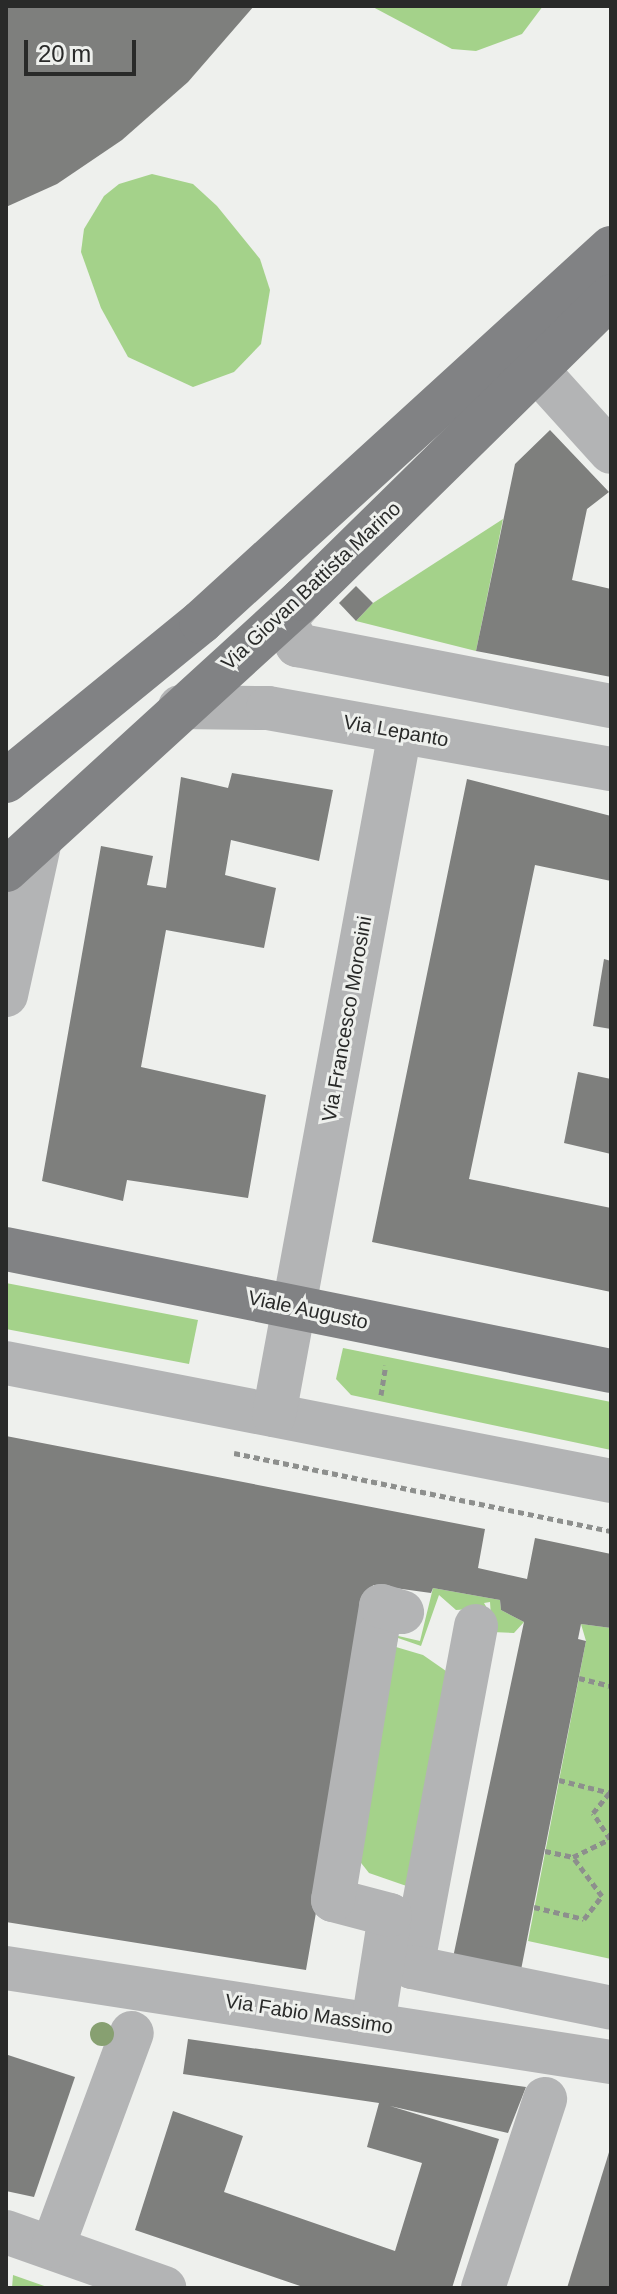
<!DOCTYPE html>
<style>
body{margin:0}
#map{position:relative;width:617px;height:2294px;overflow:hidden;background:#eef0ed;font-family:Helvetica,sans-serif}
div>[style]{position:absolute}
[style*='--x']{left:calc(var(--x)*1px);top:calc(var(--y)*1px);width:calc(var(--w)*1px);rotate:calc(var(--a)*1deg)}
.green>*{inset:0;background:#a4d28a}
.building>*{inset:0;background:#7e7f7d}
.path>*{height:5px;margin-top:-2.5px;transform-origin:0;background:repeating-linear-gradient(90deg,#8d8f8d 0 6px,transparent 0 10px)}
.minor>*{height:44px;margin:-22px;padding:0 22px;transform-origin:22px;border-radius:22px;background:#b3b4b5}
.major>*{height:44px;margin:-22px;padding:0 22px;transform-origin:22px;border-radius:22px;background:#818284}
.trees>*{width:24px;height:24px;margin:-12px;border-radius:50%;background:#87a071}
span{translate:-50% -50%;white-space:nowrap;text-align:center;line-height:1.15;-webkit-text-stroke:6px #eef0ed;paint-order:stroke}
.street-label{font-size:20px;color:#292a29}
.frame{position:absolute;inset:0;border:8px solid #292a29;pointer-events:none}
.scale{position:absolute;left:24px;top:40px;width:112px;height:36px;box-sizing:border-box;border:4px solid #292a29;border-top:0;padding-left:10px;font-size:24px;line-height:28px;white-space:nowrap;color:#292a29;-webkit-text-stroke:6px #eef0ed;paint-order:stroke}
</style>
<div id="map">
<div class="green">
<div style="clip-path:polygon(371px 6px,543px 6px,522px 34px,476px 51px,452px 49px)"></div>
<div style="clip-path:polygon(152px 174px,193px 184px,217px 206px,260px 259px,270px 290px,261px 344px,234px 372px,193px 387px,128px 357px,101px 308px,81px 252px,84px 229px,104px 196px,119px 184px)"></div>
<div style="clip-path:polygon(503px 519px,476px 651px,356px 621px,373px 603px)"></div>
<div style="clip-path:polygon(6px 1283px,198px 1320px,189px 1364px,6px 1329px)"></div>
<div style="clip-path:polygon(343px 1348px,611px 1402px,611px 1450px,351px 1395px,336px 1379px)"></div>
<div style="clip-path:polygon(433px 1588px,500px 1600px,501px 1610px,524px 1622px,514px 1633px,492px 1632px,490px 1602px,484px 1603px,487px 1608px,456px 1610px,439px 1595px,421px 1646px,398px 1638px,396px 1647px,423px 1655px,446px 1671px,418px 1890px,369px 1873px,358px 1859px,394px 1635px,420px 1641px)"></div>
<div style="clip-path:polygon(581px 1624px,611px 1628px,611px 1959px,528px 1941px,586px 1641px)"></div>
<div style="clip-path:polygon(13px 2275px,50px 2288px,12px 2288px)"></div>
</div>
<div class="building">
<div style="clip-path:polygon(6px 6px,254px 6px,188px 82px,122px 140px,57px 184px,6px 207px)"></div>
<div style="clip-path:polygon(550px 430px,609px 492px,587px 509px,572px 580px,611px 589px,611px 677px,476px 651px,515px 464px)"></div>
<div style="clip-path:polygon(356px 586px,373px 603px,356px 621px,339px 603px)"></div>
<div style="clip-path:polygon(232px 773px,333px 790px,319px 861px,231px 840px,225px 875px,276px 888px,264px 948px,166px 930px,141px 1067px,266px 1095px,248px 1198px,127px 1180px,123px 1201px,42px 1181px,101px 846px,153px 856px,147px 885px,166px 888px,181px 777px,228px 788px)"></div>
<div style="clip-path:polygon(467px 779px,611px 816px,611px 881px,535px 865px,469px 1179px,611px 1208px,611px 1292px,372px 1242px)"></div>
<div style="clip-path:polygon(604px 959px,611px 961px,611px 1029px,593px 1026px)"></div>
<div style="clip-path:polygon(578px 1072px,611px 1079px,611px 1154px,564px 1143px)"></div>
<div style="clip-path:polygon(6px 1436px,485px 1529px,478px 1568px,527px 1579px,535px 1538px,611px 1554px,611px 1628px,581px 1624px,578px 1639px,586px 1641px,519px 1980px,451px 1967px,524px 1622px,501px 1610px,500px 1600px,433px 1588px,431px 1593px,373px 1585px,306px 1970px,6px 1922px)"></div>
<div style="clip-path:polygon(188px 2039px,526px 2087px,508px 2133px,390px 2106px,499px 2139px,452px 2288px,306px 2288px,135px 2230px,173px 2111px,243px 2136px,224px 2192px,395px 2251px,422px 2163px,367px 2147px,379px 2103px,183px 2074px)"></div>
<div style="clip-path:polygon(8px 2055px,75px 2077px,34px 2197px,6px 2191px)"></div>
<div style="clip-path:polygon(611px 2149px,611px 2288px,567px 2288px,610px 2149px)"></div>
</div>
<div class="path">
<div style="--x:381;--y:1395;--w:30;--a:-81"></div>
<div style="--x:234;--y:1453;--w:385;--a:11.7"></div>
<div style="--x:579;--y:1678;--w:33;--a:14"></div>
<div style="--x:559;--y:1780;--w:54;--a:14"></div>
<div style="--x:545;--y:1851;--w:29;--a:12"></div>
<div style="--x:534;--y:1907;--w:51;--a:13.5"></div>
<div style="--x:584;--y:1919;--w:29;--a:-52"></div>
<div style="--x:602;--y:1896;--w:49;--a:-126.6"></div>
<div style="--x:573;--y:1857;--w:41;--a:-25.9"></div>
<div style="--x:610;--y:1839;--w:31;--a:-123"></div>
<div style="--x:593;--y:1813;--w:27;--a:-51"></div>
</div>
<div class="minor">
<div style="--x:535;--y:368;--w:113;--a:47.9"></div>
<div style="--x:303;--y:599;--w:28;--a:131"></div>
<div style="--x:285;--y:620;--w:28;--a:64"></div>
<div style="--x:297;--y:645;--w:320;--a:11"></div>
<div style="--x:180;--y:707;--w:88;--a:0.7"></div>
<div style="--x:268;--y:708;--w:348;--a:10.1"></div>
<div style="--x:6;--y:995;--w:159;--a:-77.6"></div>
<div style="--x:6;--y:1363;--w:616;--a:11.04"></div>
<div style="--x:274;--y:1415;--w:695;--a:-79.55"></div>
<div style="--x:476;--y:1626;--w:347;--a:100.6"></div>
<div style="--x:412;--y:1967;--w:203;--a:11.6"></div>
<div style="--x:6;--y:1968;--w:612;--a:8.83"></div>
<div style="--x:373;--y:2024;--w:110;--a:-81.1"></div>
<div style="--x:390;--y:1915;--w:59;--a:-165.3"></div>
<div style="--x:333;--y:1900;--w:298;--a:-80.7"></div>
<div style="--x:381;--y:1606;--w:22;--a:16"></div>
<div style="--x:6;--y:2232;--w:168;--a:19.5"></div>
<div style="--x:53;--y:2246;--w:227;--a:-69.7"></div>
<div style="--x:483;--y:2288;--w:199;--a:-71.8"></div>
</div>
<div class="major">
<div style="--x:6;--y:781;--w:252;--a:-39.2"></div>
<div style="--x:201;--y:622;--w:555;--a:-42.37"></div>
<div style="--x:6;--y:870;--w:402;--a:-42.4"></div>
<div style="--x:303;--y:599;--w:432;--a:-44.5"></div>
<div style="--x:6;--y:1249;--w:617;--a:11.4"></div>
</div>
<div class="trees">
<div style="left:102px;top:2034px"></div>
</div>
<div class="street-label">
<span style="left:311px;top:586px;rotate:-43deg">Via Giovan Battista Marino</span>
<span style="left:396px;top:731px;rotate:10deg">Via Lepanto</span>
<span style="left:347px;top:1019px;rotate:-80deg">Via Francesco Morosini</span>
<span style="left:308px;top:1310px;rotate:12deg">Viale Augusto</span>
<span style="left:309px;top:2014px;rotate:9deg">Via Fabio Massimo</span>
</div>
<div class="frame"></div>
<div class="scale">20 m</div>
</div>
